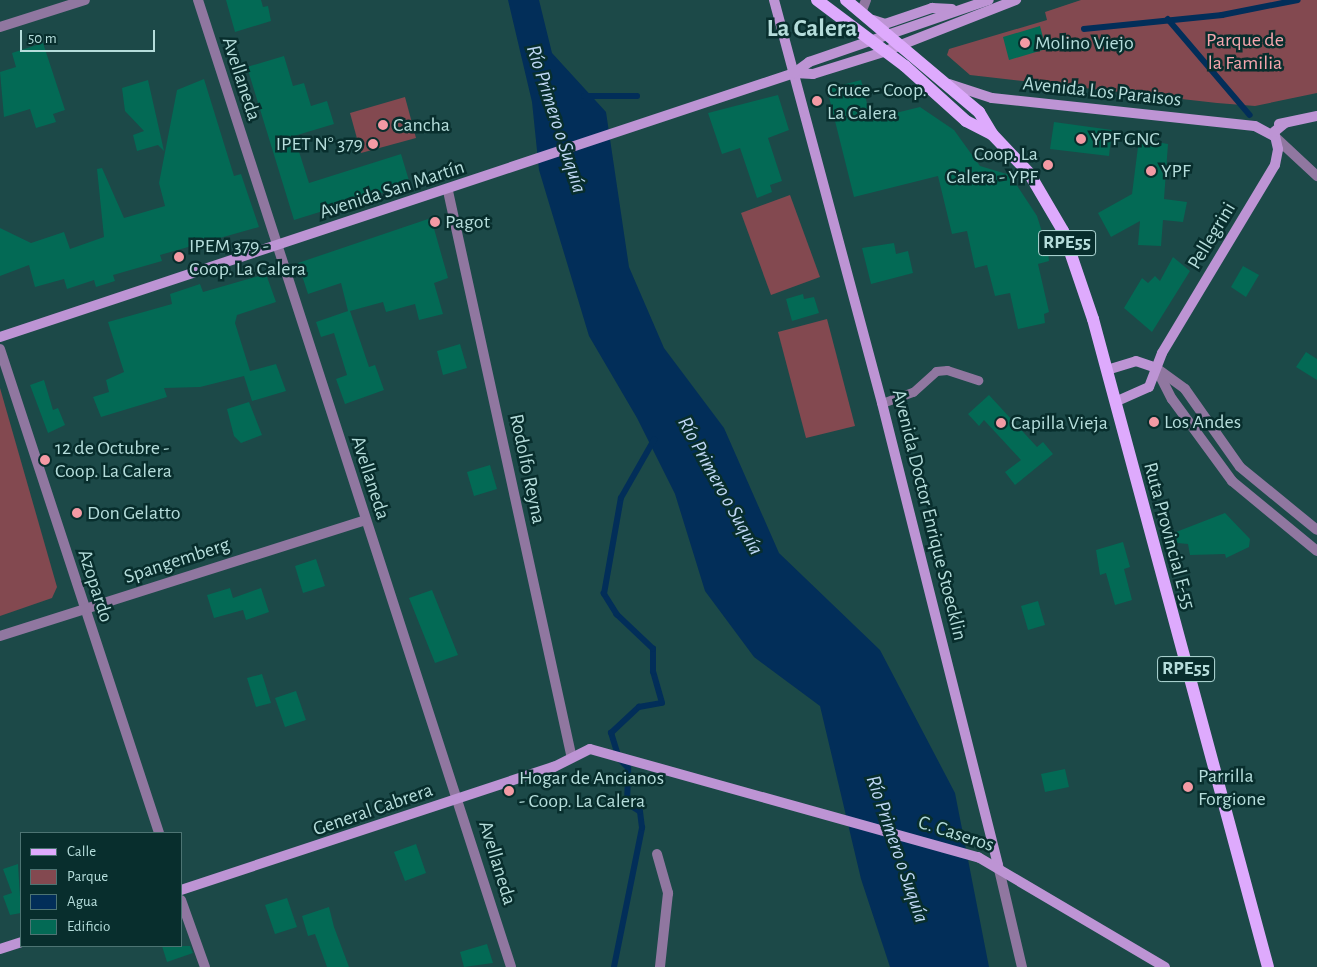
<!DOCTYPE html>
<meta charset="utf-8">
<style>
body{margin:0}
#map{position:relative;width:1317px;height:967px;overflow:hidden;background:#1c4948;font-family:"Alegreya Sans",sans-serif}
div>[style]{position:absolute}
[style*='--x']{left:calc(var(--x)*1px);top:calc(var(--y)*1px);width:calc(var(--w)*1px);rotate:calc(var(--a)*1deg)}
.green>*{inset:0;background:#834950}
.water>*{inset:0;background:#022e59}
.stream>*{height:5.5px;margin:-2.75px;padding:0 2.75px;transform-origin:2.75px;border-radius:2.75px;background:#022e59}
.building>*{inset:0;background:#036a55}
.lane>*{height:9px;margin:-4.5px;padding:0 4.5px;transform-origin:4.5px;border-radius:4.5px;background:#9077a0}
.street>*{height:10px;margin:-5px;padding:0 5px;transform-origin:5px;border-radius:5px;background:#9077a0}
.secondary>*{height:10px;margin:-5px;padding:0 5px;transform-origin:5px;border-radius:5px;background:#bd94d4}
.primary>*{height:12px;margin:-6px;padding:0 6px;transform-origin:6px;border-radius:6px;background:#deaafd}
.dots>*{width:14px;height:14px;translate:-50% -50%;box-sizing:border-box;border:2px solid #082e2d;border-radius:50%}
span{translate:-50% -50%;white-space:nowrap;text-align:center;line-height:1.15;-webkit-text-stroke:5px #082e2d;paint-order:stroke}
.shield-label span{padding:1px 4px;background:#082e2d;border:1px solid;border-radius:4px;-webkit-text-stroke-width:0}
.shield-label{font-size:19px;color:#b5dddb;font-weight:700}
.park-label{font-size:20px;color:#f6a6ae}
.poi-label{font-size:20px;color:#b5dddb}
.left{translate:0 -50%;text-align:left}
.right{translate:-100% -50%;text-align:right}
.street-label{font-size:20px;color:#b5dddb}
.water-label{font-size:21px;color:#c0d8f5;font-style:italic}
.district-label{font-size:25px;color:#b5dddb;font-weight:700}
.legend{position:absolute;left:20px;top:832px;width:162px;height:115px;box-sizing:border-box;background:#082e2d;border:1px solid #4d7473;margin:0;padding:6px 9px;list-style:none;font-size:15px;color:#b5dddb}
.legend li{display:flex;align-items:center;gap:10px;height:25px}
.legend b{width:25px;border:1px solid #4d7473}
.scale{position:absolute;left:20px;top:30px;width:135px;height:22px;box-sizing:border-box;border:2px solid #b5dddb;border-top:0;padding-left:6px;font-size:15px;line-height:18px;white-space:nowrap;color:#b5dddb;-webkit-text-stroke:4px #082e2d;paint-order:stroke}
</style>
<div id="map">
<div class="green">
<div style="clip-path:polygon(1081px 0,1317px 0,1317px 93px,1255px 106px,1217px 103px,970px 75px,947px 55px,949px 49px,1047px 20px,1045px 12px)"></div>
<div style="clip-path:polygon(405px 97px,416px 138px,361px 153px,350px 113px)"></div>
<div style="clip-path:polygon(790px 195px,820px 277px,771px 295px,741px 213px)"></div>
<div style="clip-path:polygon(827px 319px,855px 426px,806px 438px,778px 332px)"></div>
<div style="clip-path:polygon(0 388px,57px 587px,52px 598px,0 616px)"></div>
</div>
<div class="water">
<div style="clip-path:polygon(508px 0,539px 0,552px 53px,606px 112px,629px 267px,664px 348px,724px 428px,779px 553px,880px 650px,955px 793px,989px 967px,890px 967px,861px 879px,820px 706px,754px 657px,705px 591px,675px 494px,637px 418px,589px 336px,539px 170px,532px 102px)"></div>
</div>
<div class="stream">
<div style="--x:1168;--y:19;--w:126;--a:49.5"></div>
<div style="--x:1084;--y:29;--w:139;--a:-5.8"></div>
<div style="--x:1222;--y:15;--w:77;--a:-11.2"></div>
<div style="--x:584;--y:96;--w:53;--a:0"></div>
<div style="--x:614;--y:967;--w:142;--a:-78.6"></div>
<div style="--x:642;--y:828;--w:16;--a:-97"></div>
<div style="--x:640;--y:812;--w:15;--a:-148"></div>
<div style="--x:627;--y:804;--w:36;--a:-88"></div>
<div style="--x:628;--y:768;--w:13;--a:-135"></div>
<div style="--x:619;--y:759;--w:27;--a:-107"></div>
<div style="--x:611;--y:733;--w:38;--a:-43"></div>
<div style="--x:639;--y:707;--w:23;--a:-10"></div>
<div style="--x:662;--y:703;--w:32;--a:-106"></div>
<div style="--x:653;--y:672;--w:23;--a:-90"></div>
<div style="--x:653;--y:649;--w:50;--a:-136.6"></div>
<div style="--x:617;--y:615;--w:25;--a:-122"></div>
<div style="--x:604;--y:594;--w:97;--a:-80"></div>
<div style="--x:621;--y:498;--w:67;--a:-60.4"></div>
</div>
<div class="building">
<div style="clip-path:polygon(226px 0,261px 0,263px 7px,268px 6px,271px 21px,235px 32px)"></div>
<div style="clip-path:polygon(1040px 26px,1046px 49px,1009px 60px,1003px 37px)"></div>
<div style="clip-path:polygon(43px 43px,65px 110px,53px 114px,56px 122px,36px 128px,30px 109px,4px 117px,0 72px,16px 67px,12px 53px)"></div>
<div style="clip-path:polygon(284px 56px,293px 86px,304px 83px,311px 106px,327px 101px,334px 124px,294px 136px,309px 183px,401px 154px,410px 184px,294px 220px,247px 67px)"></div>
<div style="clip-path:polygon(204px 79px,234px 176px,241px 174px,259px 227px,160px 255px,162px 261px,113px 275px,115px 281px,96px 287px,94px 280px,67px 289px,64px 279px,35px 287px,29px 265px,0 276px,0 228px,31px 243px,64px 232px,70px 249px,104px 237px,97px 169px,102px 168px,124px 218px,165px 206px,159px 183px,177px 90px)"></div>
<div style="clip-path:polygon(148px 80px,164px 151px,158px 145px,137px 151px,133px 135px,144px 131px,125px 111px,122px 88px)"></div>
<div style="clip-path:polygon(861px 80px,871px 119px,920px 107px,954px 130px,980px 166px,1010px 175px,1037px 216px,1048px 251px,1049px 261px,1038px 264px,1049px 312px,1044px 314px,1045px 323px,1018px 329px,1010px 293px,995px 296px,987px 265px,975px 268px,967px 231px,952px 234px,938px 176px,854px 197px,827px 89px)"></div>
<div style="clip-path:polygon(778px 95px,789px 130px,768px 138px,782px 181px,770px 185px,772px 192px,757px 198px,740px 148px,722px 154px,708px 113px)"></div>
<div style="clip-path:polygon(1054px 122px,1112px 130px,1109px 156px,1050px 149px)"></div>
<div style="clip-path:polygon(1139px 139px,1168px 144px,1164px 199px,1187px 202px,1183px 222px,1163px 220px,1161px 246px,1138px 245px,1140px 221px,1111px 237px,1098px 213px,1132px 194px)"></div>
<div style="clip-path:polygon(431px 218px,448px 278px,434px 283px,443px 314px,419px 320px,415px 304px,386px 312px,383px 302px,350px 311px,369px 367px,375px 365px,384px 390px,345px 404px,336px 379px,347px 375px,334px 333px,321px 337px,316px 322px,348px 311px,341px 283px,308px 294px,298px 263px)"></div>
<div style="clip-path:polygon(894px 243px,896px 254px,908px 251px,913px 273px,871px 284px,862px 248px)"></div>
<div style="clip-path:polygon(1173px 257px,1190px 271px,1152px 332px,1124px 308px,1142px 278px,1148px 283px,1155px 276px,1160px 281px)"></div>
<div style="clip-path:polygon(1243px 266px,1259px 275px,1246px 297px,1231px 287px)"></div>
<div style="clip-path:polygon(266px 274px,276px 302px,237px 315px,235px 323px,250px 371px,276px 364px,286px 391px,252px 401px,244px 376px,200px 387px,164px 388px,167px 397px,101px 417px,93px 397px,109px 392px,106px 380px,124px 372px,108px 322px,172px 304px,170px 294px,200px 284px,203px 292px)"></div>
<div style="clip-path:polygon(803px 294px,804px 299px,814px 297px,819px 313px,792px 321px,786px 299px)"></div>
<div style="clip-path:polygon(460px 344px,467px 368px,443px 375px,437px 351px)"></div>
<div style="clip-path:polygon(1306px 352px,1317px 359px,1317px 380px,1296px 367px)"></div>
<div style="clip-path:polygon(44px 380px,53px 410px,58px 408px,65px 425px,48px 433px,30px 385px)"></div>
<div style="clip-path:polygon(989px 395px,1037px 447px,1043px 442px,1053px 454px,1015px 485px,1005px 472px,1021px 460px,984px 420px,979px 426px,968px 414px)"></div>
<div style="clip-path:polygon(249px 402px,262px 435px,241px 443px,234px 436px,227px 409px)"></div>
<div style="clip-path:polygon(490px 465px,497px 489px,474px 496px,467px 472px)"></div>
<div style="clip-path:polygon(1225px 513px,1250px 539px,1249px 547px,1226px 558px,1225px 554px,1190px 555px,1188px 544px,1177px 543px,1176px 532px)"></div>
<div style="clip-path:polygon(1123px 542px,1130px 567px,1124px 569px,1132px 600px,1115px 605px,1106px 573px,1100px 575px,1096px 550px)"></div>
<div style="clip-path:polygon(316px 559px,325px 586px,303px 593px,295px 566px)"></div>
<div style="clip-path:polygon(230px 588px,233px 598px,261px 588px,269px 612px,246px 620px,243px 610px,214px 618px,207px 595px)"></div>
<div style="clip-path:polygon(432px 590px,458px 655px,435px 663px,409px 598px)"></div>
<div style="clip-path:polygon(1038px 601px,1045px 625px,1028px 630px,1021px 606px)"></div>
<div style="clip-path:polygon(262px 674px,271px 703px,256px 707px,247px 678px)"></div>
<div style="clip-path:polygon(296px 691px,306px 720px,285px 727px,275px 698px)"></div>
<div style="clip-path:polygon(1065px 769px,1069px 787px,1045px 792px,1041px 774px)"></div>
<div style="clip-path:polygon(416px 844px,426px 873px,405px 881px,394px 852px)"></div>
<div style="clip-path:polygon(18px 864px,21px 913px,10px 915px,3px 896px,12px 893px,3px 869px)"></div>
<div style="clip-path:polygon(287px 898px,297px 927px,275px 934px,265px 905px)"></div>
<div style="clip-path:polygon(329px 907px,334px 927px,349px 967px,327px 967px,315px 934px,308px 936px,302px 916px)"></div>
<div style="clip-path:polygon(487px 944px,493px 963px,464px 967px,460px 952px)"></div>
<div style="clip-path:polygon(162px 946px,190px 946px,193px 953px,167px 962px)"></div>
</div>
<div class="lane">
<div style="--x:882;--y:403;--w:33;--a:-20"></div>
<div style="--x:913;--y:392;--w:31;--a:-42"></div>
<div style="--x:936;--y:371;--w:11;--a:-5"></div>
<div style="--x:947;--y:370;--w:33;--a:18"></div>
</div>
<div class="street">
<div style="--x:198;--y:0;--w:1016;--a:72.06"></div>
<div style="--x:861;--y:13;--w:14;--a:-69"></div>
<div style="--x:0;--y:27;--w:89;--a:-17.6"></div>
<div style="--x:1274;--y:136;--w:59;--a:42.9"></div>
<div style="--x:448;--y:191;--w:576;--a:77.68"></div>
<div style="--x:0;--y:349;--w:509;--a:71.81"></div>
<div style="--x:1156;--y:368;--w:35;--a:63"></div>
<div style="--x:1172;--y:399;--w:102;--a:53.8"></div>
<div style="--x:1232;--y:481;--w:110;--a:39.5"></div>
<div style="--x:1159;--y:370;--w:32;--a:36"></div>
<div style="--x:1185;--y:389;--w:95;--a:54.8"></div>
<div style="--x:1240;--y:467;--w:99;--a:39.3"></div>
<div style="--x:0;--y:636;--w:383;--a:-17.6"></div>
<div style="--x:657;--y:854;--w:41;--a:74.2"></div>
<div style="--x:668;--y:893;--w:74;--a:96.2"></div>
<div style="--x:998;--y:865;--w:105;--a:76.8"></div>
<div style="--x:181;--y:900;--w:71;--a:70.3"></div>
</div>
<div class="secondary">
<div style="--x:774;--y:0;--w:417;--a:75"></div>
<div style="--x:882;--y:403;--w:476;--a:75.9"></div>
<div style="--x:873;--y:20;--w:13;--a:18"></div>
<div style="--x:885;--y:24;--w:50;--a:-18.8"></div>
<div style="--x:932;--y:8;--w:20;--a:3"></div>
<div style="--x:794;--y:73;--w:19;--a:3"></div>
<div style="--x:813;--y:74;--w:73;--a:-17.4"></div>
<div style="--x:883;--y:52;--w:143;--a:-21.4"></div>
<div style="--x:949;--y:84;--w:45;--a:18"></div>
<div style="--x:992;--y:98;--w:264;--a:6.1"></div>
<div style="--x:1255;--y:126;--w:21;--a:28"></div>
<div style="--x:1279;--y:124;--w:39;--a:-12"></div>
<div style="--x:0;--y:337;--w:837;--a:-18.39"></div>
<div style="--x:794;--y:73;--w:19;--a:-36"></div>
<div style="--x:809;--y:62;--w:190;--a:-19"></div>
<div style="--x:1107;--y:370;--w:30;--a:-17"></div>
<div style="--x:1136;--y:361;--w:21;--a:19"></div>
<div style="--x:1115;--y:402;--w:37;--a:-24"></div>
<div style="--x:1149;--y:387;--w:36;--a:-69"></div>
<div style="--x:1162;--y:353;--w:219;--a:-59"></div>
<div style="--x:1275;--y:165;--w:16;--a:-79"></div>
<div style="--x:1278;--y:149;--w:17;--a:-103"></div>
<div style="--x:1274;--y:132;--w:14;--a:-39"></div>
<div style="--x:181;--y:890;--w:393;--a:-18.3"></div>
<div style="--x:554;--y:767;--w:40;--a:-26.6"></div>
<div style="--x:590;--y:749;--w:403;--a:15.6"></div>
<div style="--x:978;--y:857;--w:217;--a:30.5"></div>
<div style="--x:0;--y:949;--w:22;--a:-18"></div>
</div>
<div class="primary">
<div style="--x:817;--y:0;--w:110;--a:36.9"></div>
<div style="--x:905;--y:66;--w:82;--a:42"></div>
<div style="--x:966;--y:121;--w:29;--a:27"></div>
<div style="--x:846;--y:0;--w:174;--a:40.1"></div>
<div style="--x:979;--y:112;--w:26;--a:59"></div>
<div style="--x:992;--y:134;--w:54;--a:46.5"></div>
<div style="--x:1029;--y:173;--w:67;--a:59.6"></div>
<div style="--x:1063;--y:231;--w:93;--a:71.2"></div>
<div style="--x:1093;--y:319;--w:671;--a:74.89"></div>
</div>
<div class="dots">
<div style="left:1025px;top:43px;background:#f49aa4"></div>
<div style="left:817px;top:101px;background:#f49aa4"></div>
<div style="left:383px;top:125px;background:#f49aa4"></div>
<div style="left:1081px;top:139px;background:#f49aa4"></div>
<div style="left:373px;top:144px;background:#f49aa4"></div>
<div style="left:1048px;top:165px;background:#f49aa4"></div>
<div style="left:1151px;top:171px;background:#f49aa4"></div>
<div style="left:435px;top:222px;background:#f49aa4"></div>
<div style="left:179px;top:257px;background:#f49aa4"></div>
<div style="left:1154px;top:422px;background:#f49aa4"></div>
<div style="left:1001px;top:423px;background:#f49aa4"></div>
<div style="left:45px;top:460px;background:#f49aa4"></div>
<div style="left:77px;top:513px;background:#f49aa4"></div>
<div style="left:1188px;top:787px;background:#f49aa4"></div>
<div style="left:509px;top:791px;background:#f49aa4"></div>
</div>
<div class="shield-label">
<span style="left:1067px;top:243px">RPE55</span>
<span style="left:1186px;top:669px">RPE55</span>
</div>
<div class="park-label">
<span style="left:1245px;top:52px">Parque de<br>la Familia</span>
</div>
<div class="poi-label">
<span class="left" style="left:1035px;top:43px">Molino Viejo</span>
<span class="left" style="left:827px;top:102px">Cruce - Coop.<br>La Calera</span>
<span class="left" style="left:393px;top:125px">Cancha</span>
<span class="left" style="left:1091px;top:139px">YPF GNC</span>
<span class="right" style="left:363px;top:144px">IPET N° 379</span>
<span class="right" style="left:1038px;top:166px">Coop. La<br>Calera - YPF</span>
<span class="left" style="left:1161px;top:171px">YPF</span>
<span class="left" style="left:445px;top:222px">Pagot</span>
<span class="left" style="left:189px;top:258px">IPEM 379 -<br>Coop. La Calera</span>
<span class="left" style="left:1164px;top:422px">Los Andes</span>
<span class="left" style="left:1011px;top:423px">Capilla Vieja</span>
<span class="left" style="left:55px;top:460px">12 de Octubre -<br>Coop. La Calera</span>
<span class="left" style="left:87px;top:513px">Don Gelatto</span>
<span class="left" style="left:1198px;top:788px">Parrilla<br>Forgione</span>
<span class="left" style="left:519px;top:790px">Hogar de Ancianos<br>- Coop. La Calera</span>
</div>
<div class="street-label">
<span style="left:241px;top:79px;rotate:72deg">Avellaneda</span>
<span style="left:1102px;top:92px;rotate:6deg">Avenida Los Paraisos</span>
<span style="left:392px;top:190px;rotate:-18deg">Avenida San Martín</span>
<span style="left:1212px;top:236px;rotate:-59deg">Pellegrini</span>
<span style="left:527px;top:469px;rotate:78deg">Rodolfo Reyna</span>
<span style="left:370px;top:478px;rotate:72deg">Avellaneda</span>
<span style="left:929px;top:515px;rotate:76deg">Avenida Doctor Enrique Stoecklin</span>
<span style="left:1169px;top:536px;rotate:75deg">Ruta Provincial E-55</span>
<span style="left:177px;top:561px;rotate:-18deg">Spangemberg</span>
<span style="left:95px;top:586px;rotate:72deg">Azopardo</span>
<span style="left:373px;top:810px;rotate:-19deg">General Cabrera</span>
<span style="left:956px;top:834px;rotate:18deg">C. Caseros</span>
<span style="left:497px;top:863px;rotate:73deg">Avellaneda</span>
</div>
<div class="water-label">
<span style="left:556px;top:119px;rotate:72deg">Río Primero o Suquía</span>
<span style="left:720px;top:486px;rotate:61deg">Río Primero o Suquía</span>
<span style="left:897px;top:849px;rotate:71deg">Río Primero o Suquía</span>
</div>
<div class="district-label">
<span style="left:812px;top:29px">La Calera</span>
</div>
<ul class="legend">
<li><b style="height:6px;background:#deaafd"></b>Calle</li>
<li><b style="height:14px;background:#834950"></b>Parque</li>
<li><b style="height:14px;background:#022e59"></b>Agua</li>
<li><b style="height:14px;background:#036a55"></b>Edificio</li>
</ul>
<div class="scale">50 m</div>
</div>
